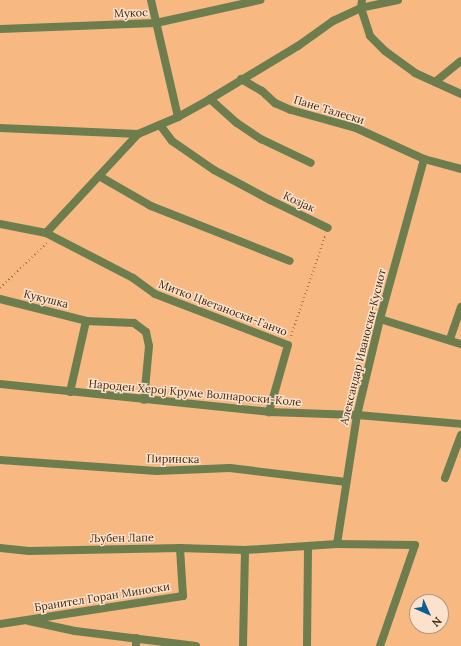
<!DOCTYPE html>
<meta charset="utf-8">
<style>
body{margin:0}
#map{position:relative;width:461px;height:646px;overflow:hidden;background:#f7b881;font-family:Lora,serif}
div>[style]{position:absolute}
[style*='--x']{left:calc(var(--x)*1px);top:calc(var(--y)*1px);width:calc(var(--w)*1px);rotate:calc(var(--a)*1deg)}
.path>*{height:2px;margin-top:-1px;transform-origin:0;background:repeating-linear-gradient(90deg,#a5784f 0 1px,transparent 0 4px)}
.minor>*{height:8px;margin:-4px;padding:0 4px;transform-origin:4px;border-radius:4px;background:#6e7d4e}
span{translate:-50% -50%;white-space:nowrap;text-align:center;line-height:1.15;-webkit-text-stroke:3px #fce2cc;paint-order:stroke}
.street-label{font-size:11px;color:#402810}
.north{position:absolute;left:409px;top:594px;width:40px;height:40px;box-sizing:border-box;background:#fce2cc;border:1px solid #b19881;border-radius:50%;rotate:135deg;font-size:11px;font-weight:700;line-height:16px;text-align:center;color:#402810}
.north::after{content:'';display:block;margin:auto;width:14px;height:18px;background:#085f90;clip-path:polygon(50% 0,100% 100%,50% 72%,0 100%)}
</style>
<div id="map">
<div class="path">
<div style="--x:0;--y:288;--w:65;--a:-43.8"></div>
<div style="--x:291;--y:336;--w:106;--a:-71.2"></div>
</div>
<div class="minor">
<div style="--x:151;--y:0;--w:120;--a:77"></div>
<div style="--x:398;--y:0;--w:38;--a:168"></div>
<div style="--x:361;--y:8;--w:29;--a:72"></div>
<div style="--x:370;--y:36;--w:21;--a:45"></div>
<div style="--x:385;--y:51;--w:37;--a:36"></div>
<div style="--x:415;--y:73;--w:51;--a:24.5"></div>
<div style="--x:0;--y:29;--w:156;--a:-2.2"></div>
<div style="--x:156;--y:23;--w:107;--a:-12.5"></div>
<div style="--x:241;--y:79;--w:24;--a:30"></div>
<div style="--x:262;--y:91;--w:18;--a:43"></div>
<div style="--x:275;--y:103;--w:17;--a:24"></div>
<div style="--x:291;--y:110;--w:67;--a:15.5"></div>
<div style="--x:356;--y:128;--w:75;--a:24.5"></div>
<div style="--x:424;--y:159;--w:38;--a:15"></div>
<div style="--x:435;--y:82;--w:33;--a:-39"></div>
<div style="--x:210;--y:99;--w:36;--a:42"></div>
<div style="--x:237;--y:123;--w:29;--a:34"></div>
<div style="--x:261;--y:139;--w:55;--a:25.6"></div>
<div style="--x:160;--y:125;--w:20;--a:53"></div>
<div style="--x:172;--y:141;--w:51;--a:34.6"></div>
<div style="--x:214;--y:170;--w:64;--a:28.2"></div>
<div style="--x:270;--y:200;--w:64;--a:25.8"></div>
<div style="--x:0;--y:128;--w:138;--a:2.5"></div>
<div style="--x:99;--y:176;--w:60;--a:30"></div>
<div style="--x:151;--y:206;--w:149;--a:21.6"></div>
<div style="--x:0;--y:224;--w:47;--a:11.1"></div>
<div style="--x:46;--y:233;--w:98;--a:27.3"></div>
<div style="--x:133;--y:278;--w:27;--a:36"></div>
<div style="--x:155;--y:294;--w:142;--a:21"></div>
<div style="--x:288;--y:345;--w:70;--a:105.8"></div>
<div style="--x:46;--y:233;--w:135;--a:-47.1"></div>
<div style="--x:138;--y:134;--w:43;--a:-23"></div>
<div style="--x:178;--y:117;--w:37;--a:-29"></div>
<div style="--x:210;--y:99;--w:103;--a:-31.1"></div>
<div style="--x:298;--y:46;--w:43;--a:-35.5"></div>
<div style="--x:333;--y:21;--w:31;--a:-25"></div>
<div style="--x:361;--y:8;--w:8;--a:-83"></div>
<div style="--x:0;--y:299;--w:89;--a:14.3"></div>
<div style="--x:86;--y:321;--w:48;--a:2.4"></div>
<div style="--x:134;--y:323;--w:15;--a:37"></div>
<div style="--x:146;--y:332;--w:14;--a:78"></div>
<div style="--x:149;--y:346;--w:54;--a:95.3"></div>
<div style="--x:380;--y:319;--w:85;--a:17.2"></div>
<div style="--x:450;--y:339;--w:34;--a:-71"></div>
<div style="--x:0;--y:384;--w:270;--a:5.9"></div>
<div style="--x:269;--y:412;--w:88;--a:2"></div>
<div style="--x:357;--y:415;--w:104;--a:4.9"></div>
<div style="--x:70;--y:392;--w:73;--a:-77.3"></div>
<div style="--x:0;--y:460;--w:157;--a:4"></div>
<div style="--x:157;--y:471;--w:73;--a:-2.4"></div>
<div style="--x:230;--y:468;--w:117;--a:6.9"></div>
<div style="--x:445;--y:478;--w:46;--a:-69.6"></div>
<div style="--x:337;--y:544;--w:131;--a:-81.2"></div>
<div style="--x:357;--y:415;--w:99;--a:-76.5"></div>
<div style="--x:380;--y:319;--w:166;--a:-74.6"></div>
<div style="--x:0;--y:548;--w:29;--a:6"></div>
<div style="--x:29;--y:551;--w:151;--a:-1.1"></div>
<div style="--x:180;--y:548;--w:65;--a:1.8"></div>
<div style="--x:245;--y:550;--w:92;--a:-3.7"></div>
<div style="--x:337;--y:544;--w:78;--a:0.7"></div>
<div style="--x:415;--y:545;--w:107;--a:109.1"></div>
<div style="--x:29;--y:621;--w:47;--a:12.3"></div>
<div style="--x:75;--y:631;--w:122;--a:7.1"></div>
<div style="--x:0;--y:624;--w:185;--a:-8.7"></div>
<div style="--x:183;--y:596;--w:48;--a:-93.6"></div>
<div style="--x:136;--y:646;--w:8;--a:-90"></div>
<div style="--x:243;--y:646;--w:96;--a:-88.8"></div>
<div style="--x:307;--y:646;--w:99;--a:-89.4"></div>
</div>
<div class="street-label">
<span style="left:131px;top:13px;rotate:-2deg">Мукос</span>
<span style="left:329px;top:110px;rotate:17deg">Пане Талески</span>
<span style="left:299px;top:202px;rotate:25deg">Козјак</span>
<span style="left:46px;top:299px;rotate:14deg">Кукушка</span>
<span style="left:223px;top:308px;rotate:21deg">Митко Цветаноски-Ганчо</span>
<span style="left:363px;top:347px;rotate:-76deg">Александар Иваноски-Кусиот</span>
<span style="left:195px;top:393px;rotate:5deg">Народен Херој Круме Волнароски-Коле</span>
<span style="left:173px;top:459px;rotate:1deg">Пиринска</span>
<span style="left:122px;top:538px;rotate:-1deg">Љубен Лапе</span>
<span style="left:102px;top:597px;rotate:-9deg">Бранител Горан Миноски</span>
</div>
<div class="north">N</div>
</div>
